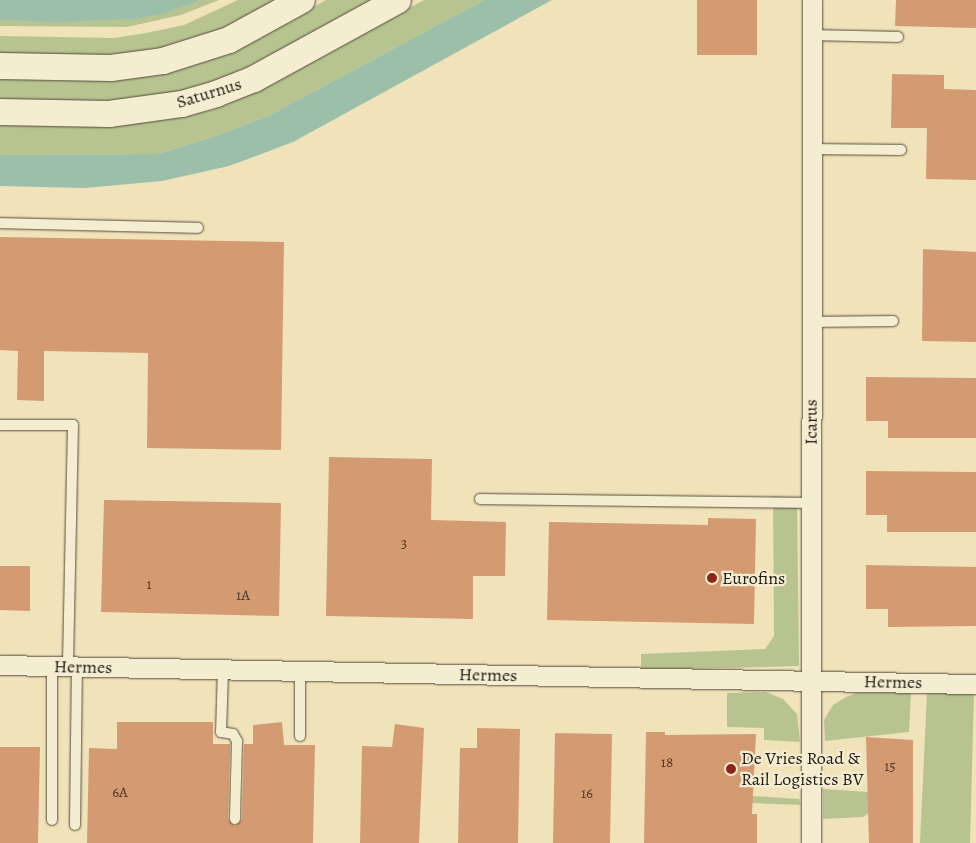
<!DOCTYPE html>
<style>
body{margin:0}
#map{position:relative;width:976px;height:843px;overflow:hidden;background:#f0e3b9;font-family:Alegreya,serif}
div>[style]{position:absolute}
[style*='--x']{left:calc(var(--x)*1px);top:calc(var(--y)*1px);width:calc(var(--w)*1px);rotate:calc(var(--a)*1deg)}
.green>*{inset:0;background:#b8c490}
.water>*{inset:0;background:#9bbfa9}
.building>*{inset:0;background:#d49a72}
.roads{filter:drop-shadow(0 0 1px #554b3a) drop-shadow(0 0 1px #554b3a)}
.service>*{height:10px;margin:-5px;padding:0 5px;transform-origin:5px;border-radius:5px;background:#f5edd2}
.minor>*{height:19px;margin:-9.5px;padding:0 9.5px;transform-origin:9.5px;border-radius:9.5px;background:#f5edd2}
.secondary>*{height:26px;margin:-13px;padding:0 13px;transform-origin:13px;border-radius:13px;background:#f5edd2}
.dots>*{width:14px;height:14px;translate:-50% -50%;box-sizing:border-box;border:2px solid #f5edd2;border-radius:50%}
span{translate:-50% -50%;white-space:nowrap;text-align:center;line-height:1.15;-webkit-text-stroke:4.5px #f5edd2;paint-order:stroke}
.number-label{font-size:15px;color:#4e3828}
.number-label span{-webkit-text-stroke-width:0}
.street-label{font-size:18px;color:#211810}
.poi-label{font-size:18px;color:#211810}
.left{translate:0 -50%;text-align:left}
</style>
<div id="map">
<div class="green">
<div style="clip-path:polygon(201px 0,219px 0,181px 15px,127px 27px,0 26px,0 20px,133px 19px)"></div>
<div style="clip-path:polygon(238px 0,280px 0,216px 33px,183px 44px,120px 55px,0 55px,0 36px,114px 38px,146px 33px,184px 25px)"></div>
<div style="clip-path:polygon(326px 0,374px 0,244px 71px,170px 96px,112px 103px,0 101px,0 77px,264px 34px)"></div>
<div style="clip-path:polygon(424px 0,484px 0,268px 116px,216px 136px,157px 154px,0 155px,0 124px,121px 126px,209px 111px,244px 97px)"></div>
<div style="clip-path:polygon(773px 496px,797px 498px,799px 666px,641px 670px,641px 654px,765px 649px,774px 636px)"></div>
<div style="clip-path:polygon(766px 692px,783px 699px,797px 714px,800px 742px,764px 740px,764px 728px,727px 727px,727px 693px)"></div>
<div style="clip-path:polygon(911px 692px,909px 732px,825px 741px,824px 720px,833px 705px,846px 697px,856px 693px)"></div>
<div style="clip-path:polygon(927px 692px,974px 693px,970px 843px,920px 843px)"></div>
<div style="clip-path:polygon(823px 789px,869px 792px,869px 797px,913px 797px,913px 813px,869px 813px,863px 817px,823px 819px)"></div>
<div style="clip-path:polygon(708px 793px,799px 799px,801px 805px,702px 801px)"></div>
</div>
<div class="water">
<div style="clip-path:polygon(0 0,201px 0,162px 14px,133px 19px,58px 22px,0 20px)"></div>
<div style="clip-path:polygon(484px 0,552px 0,293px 142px,229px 166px,162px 181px,85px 188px,0 186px,0 155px,157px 154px,216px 136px,268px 116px)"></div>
</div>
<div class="building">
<div style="clip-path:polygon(697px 0,757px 0,757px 55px,697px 55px)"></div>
<div style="clip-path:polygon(896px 0,976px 0,976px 28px,895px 26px)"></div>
<div style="clip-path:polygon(892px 74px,944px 75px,944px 89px,976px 90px,976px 180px,926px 179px,927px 128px,891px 128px)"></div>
<div style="clip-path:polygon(0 237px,284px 242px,281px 450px,147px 448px,148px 353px,44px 351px,44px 401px,17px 400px,18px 351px,0 350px)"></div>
<div style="clip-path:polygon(923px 249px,976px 252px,976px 342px,922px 341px)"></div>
<div style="clip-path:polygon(866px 377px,976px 378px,976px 438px,888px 438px,888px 421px,866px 421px)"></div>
<div style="clip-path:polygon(329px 457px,432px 459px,431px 520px,506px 522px,505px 576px,473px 576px,473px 619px,326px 616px)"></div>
<div style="clip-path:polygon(866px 471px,976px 472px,976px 532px,887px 532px,887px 515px,866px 515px)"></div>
<div style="clip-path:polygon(104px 500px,281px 503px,279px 616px,101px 612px)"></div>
<div style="clip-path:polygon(708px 518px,756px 519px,754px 624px,547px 620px,549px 522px,708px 525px)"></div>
<div style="clip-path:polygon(866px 565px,976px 567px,976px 626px,888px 627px,888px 609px,866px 609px)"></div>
<div style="clip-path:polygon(0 566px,30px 566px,30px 611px,0 610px)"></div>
<div style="clip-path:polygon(117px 722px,213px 722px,213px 744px,230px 744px,228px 819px,235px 826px,242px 819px,244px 744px,253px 744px,253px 725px,282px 722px,284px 745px,315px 745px,313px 843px,87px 843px,89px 748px,117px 749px)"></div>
<div style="clip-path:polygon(395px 724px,424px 728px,419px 843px,360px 843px,362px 746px,392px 747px)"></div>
<div style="clip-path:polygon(477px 728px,520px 729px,518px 843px,458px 843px,460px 748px,477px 748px)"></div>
<div style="clip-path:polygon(646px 732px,665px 732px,665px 735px,756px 734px,752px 814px,757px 814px,757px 843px,644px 843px)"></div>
<div style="clip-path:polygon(555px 733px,612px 734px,610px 843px,553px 843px)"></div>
<div style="clip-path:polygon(866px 737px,913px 740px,913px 843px,869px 843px)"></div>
<div style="clip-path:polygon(0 747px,40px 747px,38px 843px,0 843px)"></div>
</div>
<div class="roads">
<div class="service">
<div style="--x:812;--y:35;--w:86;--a:1.3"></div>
<div style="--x:811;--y:149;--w:90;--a:0.6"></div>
<div style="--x:0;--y:223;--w:198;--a:1.4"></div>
<div style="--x:811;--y:322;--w:82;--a:-0.7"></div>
<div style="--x:0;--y:425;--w:73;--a:0"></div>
<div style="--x:73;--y:425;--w:242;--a:91.2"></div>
<div style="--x:480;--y:499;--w:331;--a:0.7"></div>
<div style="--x:223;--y:670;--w:62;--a:91.8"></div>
<div style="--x:221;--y:732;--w:12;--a:9"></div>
<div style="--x:233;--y:734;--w:8;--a:60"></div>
<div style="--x:237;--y:741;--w:78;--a:91.5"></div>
<div style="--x:300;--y:671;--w:65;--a:90"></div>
<div style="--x:52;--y:820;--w:154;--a:-90"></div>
<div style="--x:75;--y:825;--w:158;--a:-89.3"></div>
</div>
<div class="minor">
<div style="--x:0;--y:665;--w:976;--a:1.12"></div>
<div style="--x:811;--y:843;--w:843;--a:-89.93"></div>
</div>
<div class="secondary">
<div style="--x:0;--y:66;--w:111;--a:1"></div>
<div style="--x:111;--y:68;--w:52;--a:-7.7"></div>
<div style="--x:163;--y:61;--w:69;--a:-17.7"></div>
<div style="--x:229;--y:40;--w:83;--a:-28.7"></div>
<div style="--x:0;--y:112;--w:109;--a:1.1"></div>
<div style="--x:109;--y:114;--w:74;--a:-7.8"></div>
<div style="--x:182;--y:104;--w:35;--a:-16"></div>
<div style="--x:216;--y:94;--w:41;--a:-21.5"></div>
<div style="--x:254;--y:79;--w:164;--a:-28.7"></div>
</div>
</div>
<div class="dots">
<div style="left:712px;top:578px;background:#8f2418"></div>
<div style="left:731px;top:769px;background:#8f2418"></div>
</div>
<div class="number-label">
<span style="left:404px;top:544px">3</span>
<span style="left:149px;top:585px">1</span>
<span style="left:243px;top:596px">1A</span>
<span style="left:667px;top:763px">18</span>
<span style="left:890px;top:767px">15</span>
<span style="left:120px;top:793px">6A</span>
<span style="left:587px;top:794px">16</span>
</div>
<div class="street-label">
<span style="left:209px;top:93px;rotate:-17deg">Saturnus</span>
<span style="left:811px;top:422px;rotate:-90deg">Icarus</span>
<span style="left:83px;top:667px;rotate:1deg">Hermes</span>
<span style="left:488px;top:675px;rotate:1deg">Hermes</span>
<span style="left:893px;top:682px;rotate:1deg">Hermes</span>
</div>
<div class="poi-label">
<span class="left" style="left:722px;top:578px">Eurofins</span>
<span class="left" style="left:741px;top:769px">De Vries Road &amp;<br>Rail Logistics BV</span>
</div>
</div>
